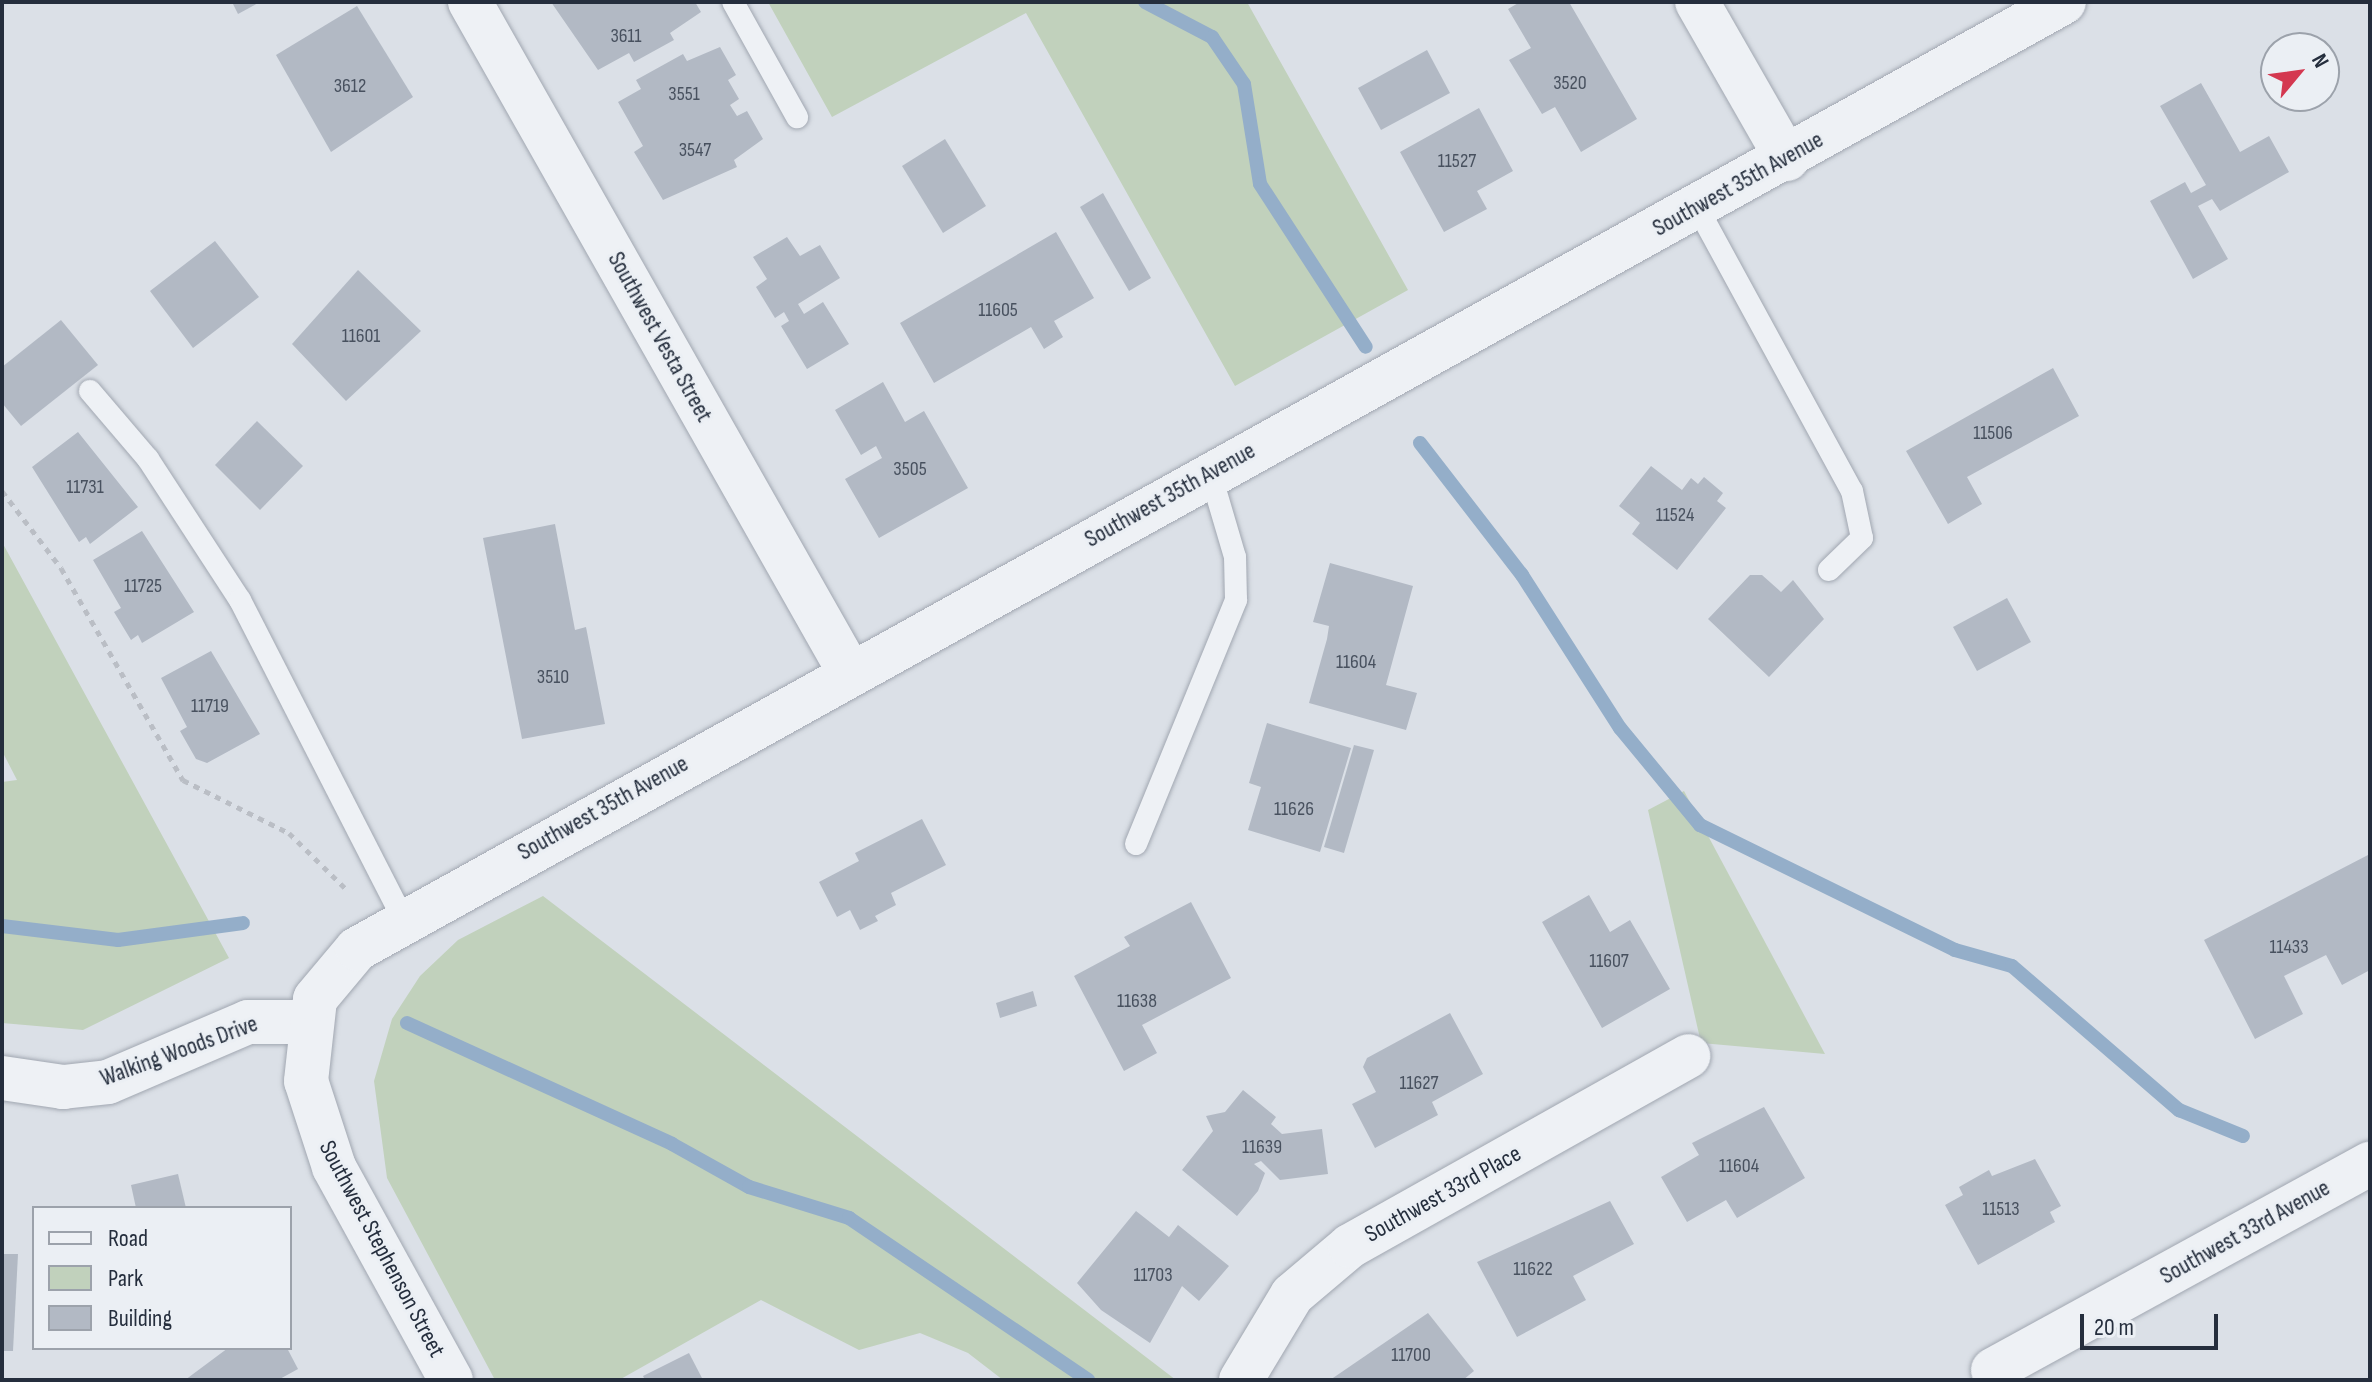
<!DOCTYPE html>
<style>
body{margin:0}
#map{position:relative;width:2372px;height:1382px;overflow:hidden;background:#dbe0e7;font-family:"Sofia Sans Condensed",sans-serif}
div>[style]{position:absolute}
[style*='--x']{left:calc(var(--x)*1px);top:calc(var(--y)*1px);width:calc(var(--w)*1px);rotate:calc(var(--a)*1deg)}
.green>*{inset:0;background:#c1d1bc}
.stream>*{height:14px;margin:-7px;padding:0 7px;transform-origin:7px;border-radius:7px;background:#94aec9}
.building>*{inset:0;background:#b2b9c4}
.path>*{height:5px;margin-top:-2.5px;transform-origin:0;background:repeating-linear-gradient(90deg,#babec5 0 6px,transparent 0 12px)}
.roads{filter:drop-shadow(0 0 2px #a1a7b1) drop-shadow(0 0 2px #a1a7b1)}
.service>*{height:22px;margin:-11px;padding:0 11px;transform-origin:11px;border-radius:11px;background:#eef1f5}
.minor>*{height:44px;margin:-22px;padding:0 22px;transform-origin:22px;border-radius:22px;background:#eef1f5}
.tertiary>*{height:44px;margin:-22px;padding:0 22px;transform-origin:22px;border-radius:22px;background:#eef1f5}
span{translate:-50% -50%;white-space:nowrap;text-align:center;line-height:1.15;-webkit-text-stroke:6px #ebeff4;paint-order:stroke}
.number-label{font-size:20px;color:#48515f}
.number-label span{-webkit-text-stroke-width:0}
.street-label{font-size:24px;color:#252e3d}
.frame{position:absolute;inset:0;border:4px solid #252e3d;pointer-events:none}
.legend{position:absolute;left:32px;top:1206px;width:260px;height:144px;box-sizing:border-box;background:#ebeff4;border:2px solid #9ca2ab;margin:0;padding:10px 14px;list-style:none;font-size:24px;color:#252e3d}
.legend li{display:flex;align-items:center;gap:16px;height:40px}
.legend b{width:40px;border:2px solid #9ca2ab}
.north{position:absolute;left:2260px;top:32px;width:80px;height:80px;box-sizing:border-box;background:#ebeff4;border:2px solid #9ca2ab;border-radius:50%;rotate:61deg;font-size:22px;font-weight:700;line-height:32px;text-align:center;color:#252e3d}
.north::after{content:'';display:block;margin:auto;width:28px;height:36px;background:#d43850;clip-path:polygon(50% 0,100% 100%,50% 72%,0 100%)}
.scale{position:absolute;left:2080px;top:1314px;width:138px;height:36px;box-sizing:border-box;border:4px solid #252e3d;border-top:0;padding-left:10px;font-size:24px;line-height:28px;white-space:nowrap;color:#252e3d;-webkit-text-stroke:6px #ebeff4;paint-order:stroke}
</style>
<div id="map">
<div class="green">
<div style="clip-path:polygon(768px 2px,1247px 2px,1408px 290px,1235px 386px,1026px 13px,832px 117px)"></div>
<div style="clip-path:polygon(2px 542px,229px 958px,83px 1030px,2px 1023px,2px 782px,17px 780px,2px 751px)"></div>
<div style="clip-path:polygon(1684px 791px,1825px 1054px,1701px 1043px,1648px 810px)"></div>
<div style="clip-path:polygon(543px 896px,1176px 1380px,1003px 1380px,968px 1353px,920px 1333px,859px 1350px,761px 1300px,619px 1380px,495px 1380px,387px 1178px,374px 1081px,392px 1019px,420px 976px,458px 940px)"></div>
</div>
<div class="stream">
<div style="--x:1145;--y:2;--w:76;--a:27.6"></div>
<div style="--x:1212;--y:37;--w:57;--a:55.8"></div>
<div style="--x:1244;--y:84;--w:101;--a:80.9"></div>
<div style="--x:1260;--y:184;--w:194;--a:57"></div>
<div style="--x:1420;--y:443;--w:167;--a:52.3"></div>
<div style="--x:1522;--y:575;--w:182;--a:57.4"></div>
<div style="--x:1620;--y:728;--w:126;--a:50.5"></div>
<div style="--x:1700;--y:825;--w:284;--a:26.1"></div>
<div style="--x:1955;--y:950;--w:59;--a:15.7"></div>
<div style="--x:2012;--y:966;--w:221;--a:40.8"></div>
<div style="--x:2179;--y:1110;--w:69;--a:22.1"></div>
<div style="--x:2;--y:926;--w:117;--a:6.9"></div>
<div style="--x:118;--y:940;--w:126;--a:-7.7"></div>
<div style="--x:407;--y:1023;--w:291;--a:24.5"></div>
<div style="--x:672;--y:1144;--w:88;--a:29.2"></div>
<div style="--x:749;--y:1187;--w:105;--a:17.2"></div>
<div style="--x:849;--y:1218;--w:289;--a:34.1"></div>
</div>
<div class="building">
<div style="clip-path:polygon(232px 2px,260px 2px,238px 14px)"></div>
<div style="clip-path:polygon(551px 2px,695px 2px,701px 12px,670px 33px,674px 40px,634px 62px,629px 53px,598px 70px)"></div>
<div style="clip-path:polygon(1520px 2px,1569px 2px,1637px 119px,1581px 152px,1555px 107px,1542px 114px,1509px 60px,1531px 48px,1508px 9px)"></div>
<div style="clip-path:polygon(357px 6px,413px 97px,331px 152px,276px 55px)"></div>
<div style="clip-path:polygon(720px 47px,736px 75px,728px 80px,739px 99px,730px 105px,737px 116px,747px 111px,763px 139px,734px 160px,737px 167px,663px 200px,634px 152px,643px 146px,618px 102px,641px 89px,636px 80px,683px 54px,687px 61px)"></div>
<div style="clip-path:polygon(1427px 50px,1450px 93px,1381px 130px,1358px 88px)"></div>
<div style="clip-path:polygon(2201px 83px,2240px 152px,2269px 136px,2289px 172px,2220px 211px,2212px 199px,2198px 206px,2228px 259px,2193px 279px,2150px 201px,2185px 182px,2191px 193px,2206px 185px,2160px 106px)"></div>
<div style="clip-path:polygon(1479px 108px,1513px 171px,1477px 191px,1487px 209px,1444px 232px,1400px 152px)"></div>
<div style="clip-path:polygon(945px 139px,986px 206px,943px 233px,902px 166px)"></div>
<div style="clip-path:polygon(1103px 193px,1151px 278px,1129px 291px,1080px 207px)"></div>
<div style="clip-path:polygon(1056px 232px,1094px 298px,1054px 321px,1063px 337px,1044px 349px,1031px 327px,934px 383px,900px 323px)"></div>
<div style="clip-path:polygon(787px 237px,800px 256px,820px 245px,840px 278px,798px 304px,804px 314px,823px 302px,849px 344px,807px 369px,781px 326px,789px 321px,784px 312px,775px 318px,756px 287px,767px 279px,753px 257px)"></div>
<div style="clip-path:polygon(215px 241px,259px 297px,193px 348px,150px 291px)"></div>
<div style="clip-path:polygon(358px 270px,421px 331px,346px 401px,292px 344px)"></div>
<div style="clip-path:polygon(61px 320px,98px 365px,21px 426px,2px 403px,2px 367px)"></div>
<div style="clip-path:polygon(2053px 368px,2079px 416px,1967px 477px,1982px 504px,1948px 524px,1906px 451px)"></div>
<div style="clip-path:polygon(883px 382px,905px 422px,924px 411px,968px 488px,879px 538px,845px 479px,882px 458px,876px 446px,861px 455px,835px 410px)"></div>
<div style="clip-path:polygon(257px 421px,303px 466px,260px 510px,215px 465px)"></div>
<div style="clip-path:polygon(78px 432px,138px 507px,90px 544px,86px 537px,79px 542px,32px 467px)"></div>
<div style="clip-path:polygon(1651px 466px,1682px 490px,1691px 478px,1698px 484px,1704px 477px,1723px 493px,1717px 501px,1726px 508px,1677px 570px,1632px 534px,1640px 523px,1619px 506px)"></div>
<div style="clip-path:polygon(555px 524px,575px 630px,586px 627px,605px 724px,522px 739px,483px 538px)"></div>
<div style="clip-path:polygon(142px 531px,194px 612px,142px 643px,138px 635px,131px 640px,114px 612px,121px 608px,93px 560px)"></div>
<div style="clip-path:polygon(1330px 563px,1413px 586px,1386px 685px,1417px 693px,1406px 730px,1309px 703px,1327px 639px,1329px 626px,1313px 622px)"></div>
<div style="clip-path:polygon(1750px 575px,1762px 575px,1781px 592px,1793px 580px,1824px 619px,1769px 677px,1708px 619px)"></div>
<div style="clip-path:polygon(2007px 598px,2031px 642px,1977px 671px,1953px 627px)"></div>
<div style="clip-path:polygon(211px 651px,260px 734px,207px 763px,196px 759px,180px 731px,187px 727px,161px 678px)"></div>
<div style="clip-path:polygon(1267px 723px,1351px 748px,1320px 852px,1248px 830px,1261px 787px,1249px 783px)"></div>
<div style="clip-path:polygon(1354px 745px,1374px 750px,1344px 853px,1324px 847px)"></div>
<div style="clip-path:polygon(922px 819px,946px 865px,891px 893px,896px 905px,875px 916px,878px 921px,860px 930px,850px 910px,837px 917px,819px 882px,859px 861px,855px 853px)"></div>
<div style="clip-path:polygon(2368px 855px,2370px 970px,2342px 985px,2326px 955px,2284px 976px,2303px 1014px,2255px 1039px,2204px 940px)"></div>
<div style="clip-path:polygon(1589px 895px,1610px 932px,1630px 920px,1670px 989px,1602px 1028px,1542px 922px)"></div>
<div style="clip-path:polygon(1191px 902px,1231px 978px,1142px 1025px,1157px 1053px,1124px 1071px,1074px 976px,1130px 946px,1124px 937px)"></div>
<div style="clip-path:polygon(1033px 991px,1037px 1006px,1000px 1018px,996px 1003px)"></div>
<div style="clip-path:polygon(1450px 1013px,1483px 1074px,1432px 1102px,1438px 1115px,1375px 1148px,1352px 1104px,1376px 1092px,1363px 1067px,1367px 1058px)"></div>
<div style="clip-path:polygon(1243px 1090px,1276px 1117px,1271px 1124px,1282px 1134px,1322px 1129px,1328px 1174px,1280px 1180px,1261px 1161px,1254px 1164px,1265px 1173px,1258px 1191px,1237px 1216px,1182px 1170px,1213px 1131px,1206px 1116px,1225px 1112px)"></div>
<div style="clip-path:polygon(1764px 1107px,1805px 1178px,1737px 1218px,1726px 1200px,1687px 1222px,1661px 1177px,1699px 1155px,1692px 1143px)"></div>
<div style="clip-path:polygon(2035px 1159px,2061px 1206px,2050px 1212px,2055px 1222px,1978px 1265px,1945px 1205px,1963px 1195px,1959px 1187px,1989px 1170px,1992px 1176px)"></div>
<div style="clip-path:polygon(178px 1174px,186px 1208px,136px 1208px,131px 1185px)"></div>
<div style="clip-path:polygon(1610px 1201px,1634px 1244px,1573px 1276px,1586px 1300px,1517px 1337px,1477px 1262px)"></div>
<div style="clip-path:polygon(1136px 1211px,1169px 1237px,1178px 1225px,1229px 1266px,1199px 1301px,1182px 1286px,1150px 1343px,1101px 1310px,1077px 1283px)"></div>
<div style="clip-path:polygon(2px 1254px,18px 1254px,13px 1351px,2px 1351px)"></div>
<div style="clip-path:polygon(1428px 1313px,1474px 1371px,1463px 1380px,1330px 1380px)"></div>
<div style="clip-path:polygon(228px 1348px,287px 1348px,298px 1369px,278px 1380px,185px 1380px)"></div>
<div style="clip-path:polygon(689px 1353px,703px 1380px,645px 1380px,643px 1376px)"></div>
</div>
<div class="path">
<div style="--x:2;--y:491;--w:97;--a:52.5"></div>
<div style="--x:61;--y:568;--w:245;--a:60.1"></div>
<div style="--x:183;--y:780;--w:119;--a:26.6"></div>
<div style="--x:289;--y:833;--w:80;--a:44.5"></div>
</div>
<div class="roads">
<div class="service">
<div style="--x:733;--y:2;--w:132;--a:60.9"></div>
<div style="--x:1697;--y:207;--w:324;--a:61.4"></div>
<div style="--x:1852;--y:491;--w:48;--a:78"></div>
<div style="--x:1862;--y:538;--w:46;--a:135.9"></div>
<div style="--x:90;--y:391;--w:89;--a:49.5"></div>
<div style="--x:148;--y:459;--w:168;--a:56.9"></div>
<div style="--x:240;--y:600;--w:358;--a:62.9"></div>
<div style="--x:1136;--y:844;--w:264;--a:-67.7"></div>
<div style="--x:1236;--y:600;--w:43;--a:-91.3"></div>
<div style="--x:1235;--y:557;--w:89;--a:-106.4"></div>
</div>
<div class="minor">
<div style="--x:470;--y:2;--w:771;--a:60.48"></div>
<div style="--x:1697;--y:2;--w:181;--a:60.2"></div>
<div style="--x:2;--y:1078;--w:62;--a:8.4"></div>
<div style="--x:63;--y:1087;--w:45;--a:-6.3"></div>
<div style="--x:108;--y:1082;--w:152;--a:-23.2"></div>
<div style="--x:248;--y:1022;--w:60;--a:0"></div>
<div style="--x:1993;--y:1370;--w:430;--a:-28.7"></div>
<div style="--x:1241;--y:1380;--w:99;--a:-59"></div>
<div style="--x:1292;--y:1295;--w:76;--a:-40.2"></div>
<div style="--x:1350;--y:1246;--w:388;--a:-29.3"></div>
</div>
<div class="tertiary">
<div style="--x:451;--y:1380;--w:243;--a:-118.8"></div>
<div style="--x:334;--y:1167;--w:90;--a:-108"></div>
<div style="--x:306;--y:1081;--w:82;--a:-83.7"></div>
<div style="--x:315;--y:999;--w:65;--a:-50"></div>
<div style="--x:357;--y:949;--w:1952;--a:-29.02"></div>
</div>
</div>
<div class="number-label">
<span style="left:626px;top:36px">3611</span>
<span style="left:1570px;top:83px">3520</span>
<span style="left:350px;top:86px">3612</span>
<span style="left:684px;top:94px">3551</span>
<span style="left:695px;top:150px">3547</span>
<span style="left:1457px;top:161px">11527</span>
<span style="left:998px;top:310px">11605</span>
<span style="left:361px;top:336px">11601</span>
<span style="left:1993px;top:433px">11506</span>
<span style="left:910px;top:469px">3505</span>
<span style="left:85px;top:487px">11731</span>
<span style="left:1675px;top:515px">11524</span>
<span style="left:143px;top:586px">11725</span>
<span style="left:1356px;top:662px">11604</span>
<span style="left:553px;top:677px">3510</span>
<span style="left:210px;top:706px">11719</span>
<span style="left:1294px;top:809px">11626</span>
<span style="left:2289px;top:947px">11433</span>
<span style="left:1609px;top:961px">11607</span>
<span style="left:1137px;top:1001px">11638</span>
<span style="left:1419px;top:1083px">11627</span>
<span style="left:1262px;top:1147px">11639</span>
<span style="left:1739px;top:1166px">11604</span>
<span style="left:2001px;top:1209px">11513</span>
<span style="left:1533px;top:1269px">11622</span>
<span style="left:1153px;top:1275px">11703</span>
<span style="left:1411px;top:1355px">11700</span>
</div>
<div class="street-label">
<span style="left:1738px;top:184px;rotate:-29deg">Southwest 35th Avenue</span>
<span style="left:660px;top:337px;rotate:61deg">Southwest Vesta Street</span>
<span style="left:1170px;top:495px;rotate:-29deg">Southwest 35th Avenue</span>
<span style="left:603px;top:808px;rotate:-29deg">Southwest 35th Avenue</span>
<span style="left:179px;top:1051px;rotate:-20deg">Walking Woods Drive</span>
<span style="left:1443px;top:1194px;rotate:-29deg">Southwest 33rd Place</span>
<span style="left:2245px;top:1232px;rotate:-29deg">Southwest 33rd Avenue</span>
<span style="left:382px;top:1249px;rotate:62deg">Southwest Stephenson Street</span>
</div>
<div class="frame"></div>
<ul class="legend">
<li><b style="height:10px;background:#eef1f5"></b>Road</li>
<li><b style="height:22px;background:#c1d1bc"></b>Park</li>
<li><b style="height:22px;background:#b2b9c4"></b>Building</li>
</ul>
<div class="north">N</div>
<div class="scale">20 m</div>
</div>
